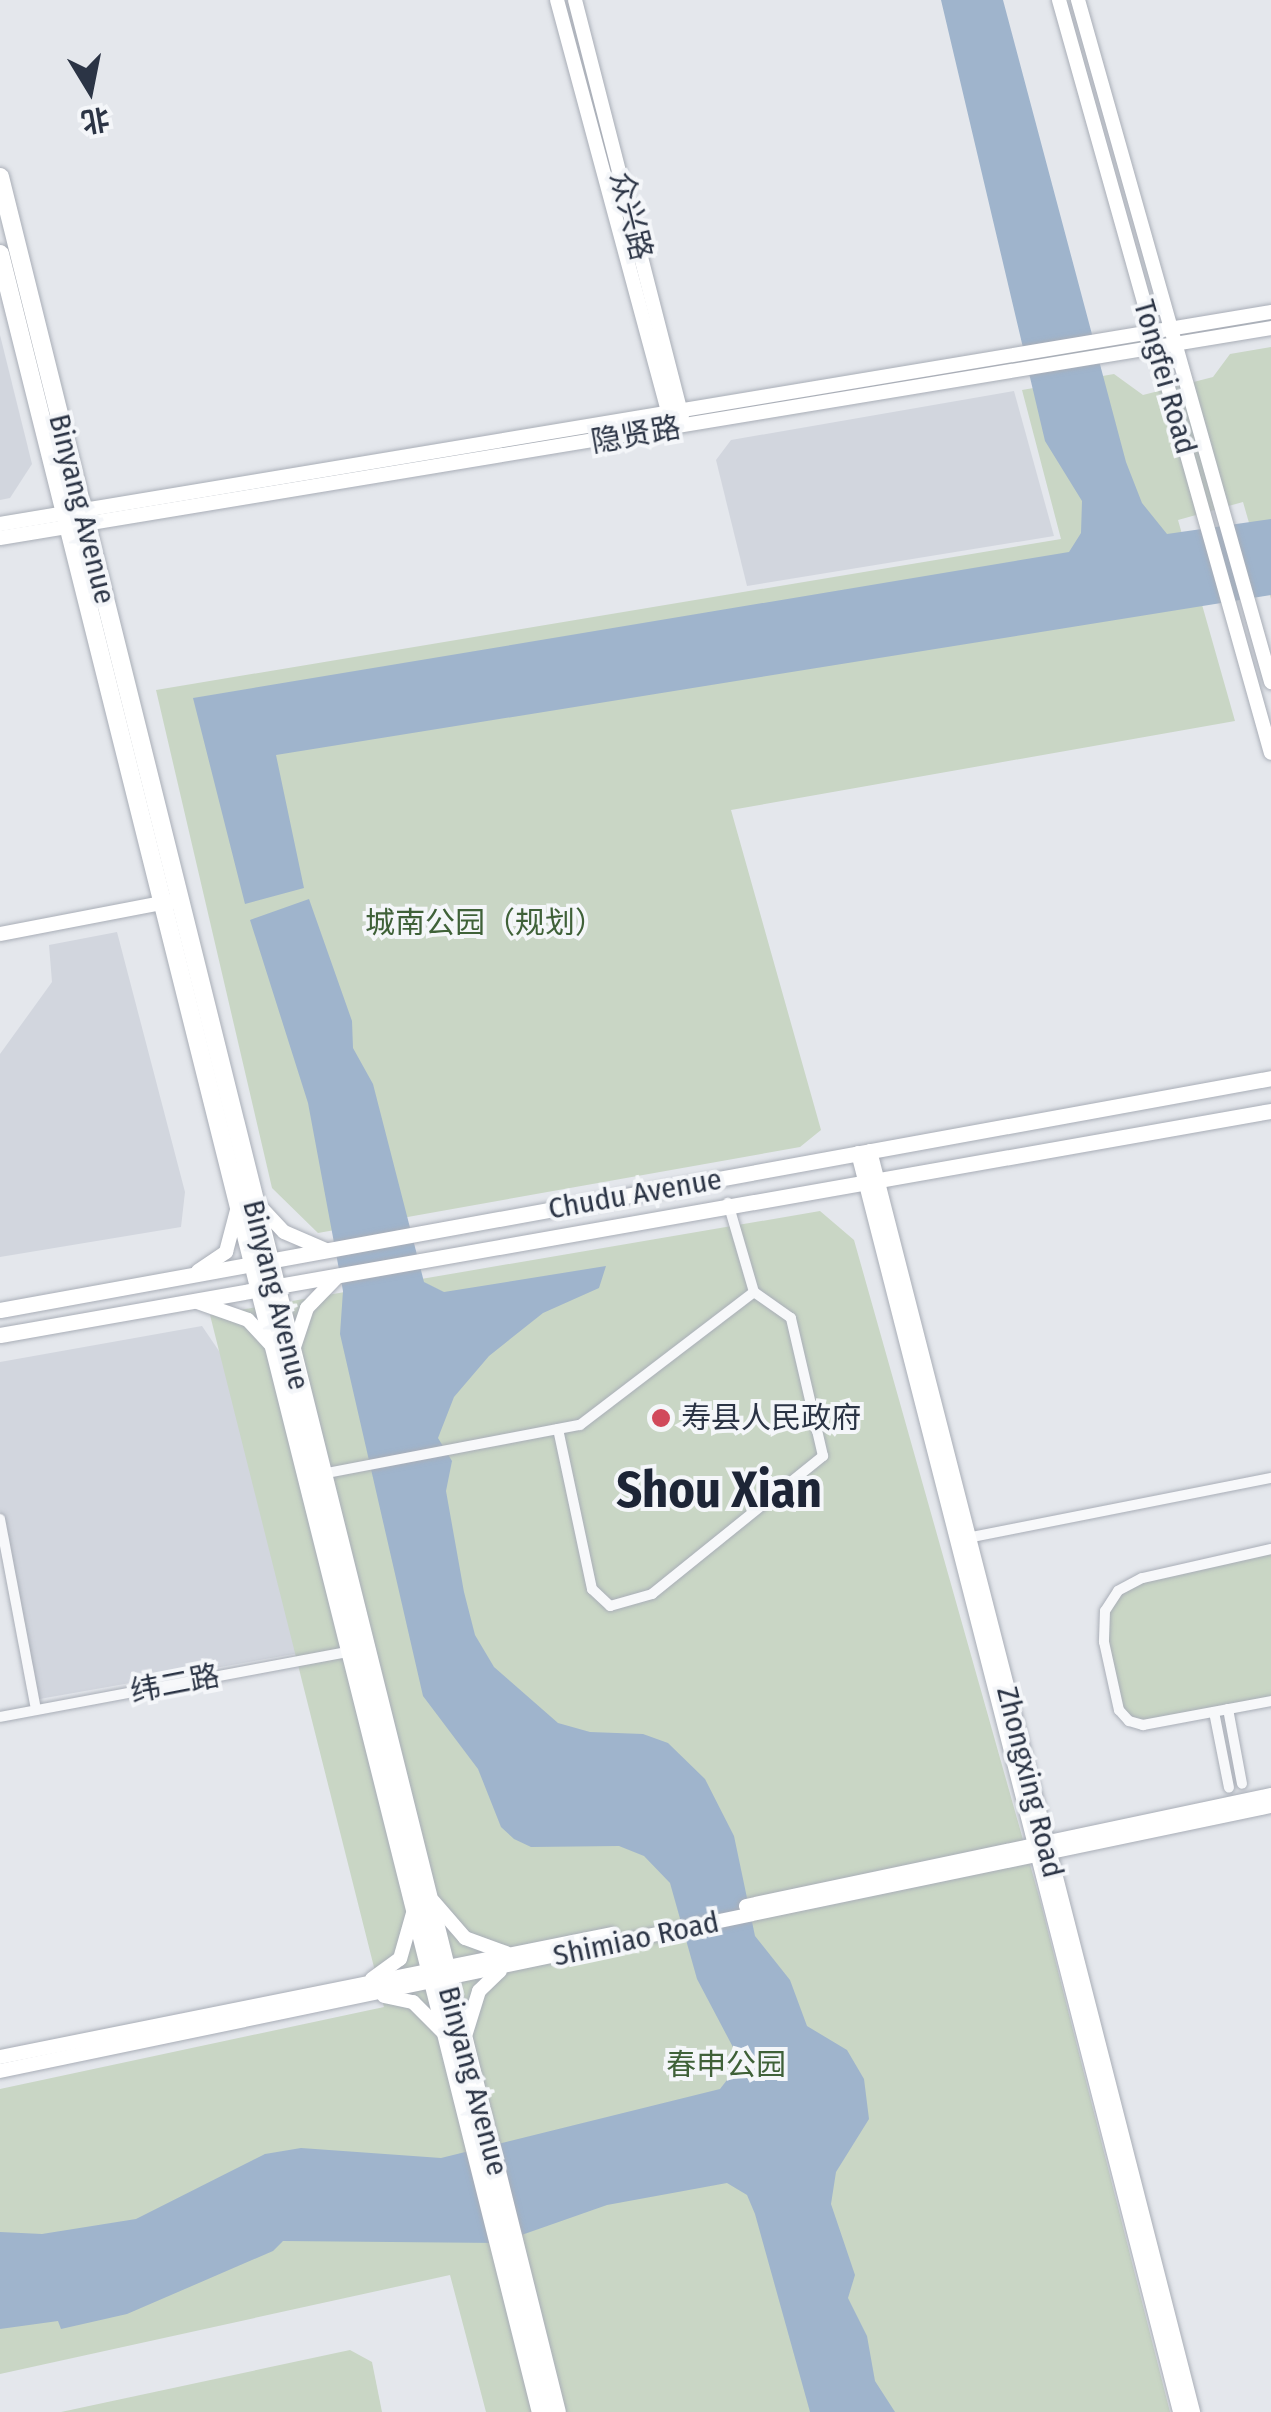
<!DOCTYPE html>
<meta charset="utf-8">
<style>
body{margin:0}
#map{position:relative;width:1271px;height:2412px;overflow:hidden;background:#e4e7ec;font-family:"Fira Sans Condensed","Noto Sans SC",sans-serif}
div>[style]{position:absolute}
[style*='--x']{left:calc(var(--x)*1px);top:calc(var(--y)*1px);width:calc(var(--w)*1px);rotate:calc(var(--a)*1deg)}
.built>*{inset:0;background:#d2d6de}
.green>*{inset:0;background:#c9d6c5}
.water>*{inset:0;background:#9fb4cc}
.roads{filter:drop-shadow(0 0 2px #a9aeb7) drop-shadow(0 0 2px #a9aeb7)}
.street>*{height:10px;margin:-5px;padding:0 5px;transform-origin:5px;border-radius:5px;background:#f7f8fa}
.secondary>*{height:14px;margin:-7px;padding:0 7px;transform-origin:7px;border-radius:7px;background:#fff}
.primary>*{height:15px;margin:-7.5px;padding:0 7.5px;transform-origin:7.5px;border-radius:7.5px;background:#fff}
.highway>*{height:18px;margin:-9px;padding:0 9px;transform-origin:9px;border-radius:9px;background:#fff}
.dots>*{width:28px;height:28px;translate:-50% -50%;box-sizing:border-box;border:5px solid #f4f6f9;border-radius:50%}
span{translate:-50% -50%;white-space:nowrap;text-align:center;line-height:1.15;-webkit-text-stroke:8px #f4f6f9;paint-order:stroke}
.street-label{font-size:30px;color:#2b3445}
.park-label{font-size:30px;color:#3f6138}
.poi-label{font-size:30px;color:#2b3445}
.left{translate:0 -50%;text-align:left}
.town-label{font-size:50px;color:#1d2536;font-weight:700}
.north{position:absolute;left:40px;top:40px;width:100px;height:100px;-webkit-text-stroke:8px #f4f6f9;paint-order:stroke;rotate:170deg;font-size:28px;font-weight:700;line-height:40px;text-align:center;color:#2b3445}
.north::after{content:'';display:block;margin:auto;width:35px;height:45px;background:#2b3445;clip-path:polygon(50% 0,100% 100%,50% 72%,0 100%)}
</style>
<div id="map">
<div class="built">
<div style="clip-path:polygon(0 335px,32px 464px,10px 498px,0 500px)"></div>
<div style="clip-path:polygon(1014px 391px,1054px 536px,747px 586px,716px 460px,731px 440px)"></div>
<div style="clip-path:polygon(117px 932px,185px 1192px,181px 1227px,0 1257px,0 1054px,52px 982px,49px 945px)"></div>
<div style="clip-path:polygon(202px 1326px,236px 1376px,305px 1652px,34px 1700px,0 1511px,0 1362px)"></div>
</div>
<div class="green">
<div style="clip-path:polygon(1271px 347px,1271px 599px,1243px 502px,1178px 520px,1235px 721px,731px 810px,821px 1130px,800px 1147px,318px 1233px,272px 1188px,156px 690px,1061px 539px,1022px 390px,1114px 374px,1143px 395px,1213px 377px,1230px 354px)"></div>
<div style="clip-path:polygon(820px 1211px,854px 1240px,1040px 1900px,1170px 2412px,486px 2412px,450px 2275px,0 2374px,0 2089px,384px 2007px,210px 1315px)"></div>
<div style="clip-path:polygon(1271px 1551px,1271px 1698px,1145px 1722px,1125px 1716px,1108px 1642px,1108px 1612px,1122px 1593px,1145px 1580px)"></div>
<div style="clip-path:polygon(350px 2350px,372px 2362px,382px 2412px,61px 2412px)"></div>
</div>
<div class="water">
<div style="clip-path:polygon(941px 0,1003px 0,1126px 462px,1142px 503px,1167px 534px,1271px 519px,1271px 595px,276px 755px,304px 888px,245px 904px,193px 698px,1069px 552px,1081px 533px,1082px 501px,1045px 441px)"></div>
<div style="clip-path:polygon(309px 899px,352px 1021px,353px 1048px,373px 1084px,424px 1282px,444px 1292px,606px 1266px,599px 1288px,543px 1313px,489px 1356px,454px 1397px,438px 1438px,452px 1461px,446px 1491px,464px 1592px,475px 1635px,494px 1667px,558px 1723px,590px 1732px,643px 1734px,668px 1743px,705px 1779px,734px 1836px,755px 1936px,790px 1980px,807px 2026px,847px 2050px,864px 2079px,869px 2119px,836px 2172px,831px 2204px,855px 2275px,848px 2298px,867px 2336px,875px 2381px,895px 2412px,810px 2412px,755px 2214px,747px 2195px,727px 2183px,607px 2205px,499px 2243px,283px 2241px,273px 2251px,127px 2314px,61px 2329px,58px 2321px,0 2329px,0 2232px,42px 2234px,136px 2219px,265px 2154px,301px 2148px,441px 2158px,720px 2089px,737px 2067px,735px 2051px,697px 1979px,670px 1883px,644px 1856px,619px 1846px,531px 1847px,514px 1839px,501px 1827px,478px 1769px,423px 1696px,340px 1334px,343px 1291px,308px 1103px,250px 920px)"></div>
</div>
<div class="roads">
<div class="street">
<div style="--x:558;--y:1429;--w:164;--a:78"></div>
<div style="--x:592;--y:1589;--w:25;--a:43"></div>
<div style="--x:610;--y:1606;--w:44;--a:-15.9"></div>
<div style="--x:652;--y:1594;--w:220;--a:-38.9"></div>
<div style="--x:823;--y:1456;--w:142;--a:-103.1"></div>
<div style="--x:791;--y:1318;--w:45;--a:-144.9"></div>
<div style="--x:322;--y:1474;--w:263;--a:-10.8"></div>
<div style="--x:580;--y:1425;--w:219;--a:-37.4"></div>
<div style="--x:754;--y:1292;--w:93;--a:-106.3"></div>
<div style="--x:0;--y:1519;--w:189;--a:79.3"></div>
<div style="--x:962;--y:1539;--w:315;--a:-11.2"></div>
<div style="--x:1271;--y:1549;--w:132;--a:167.3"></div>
<div style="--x:1142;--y:1578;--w:27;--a:152"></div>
<div style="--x:1118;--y:1591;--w:24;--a:123"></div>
<div style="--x:1105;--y:1611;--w:31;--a:92"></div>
<div style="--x:1104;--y:1642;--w:70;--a:77.6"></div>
<div style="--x:1119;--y:1710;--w:15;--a:48"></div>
<div style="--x:1129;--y:1721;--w:15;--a:16"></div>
<div style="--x:1143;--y:1725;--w:130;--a:-10.6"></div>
<div style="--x:1228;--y:1709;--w:76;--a:79.4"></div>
<div style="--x:1214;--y:1712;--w:77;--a:78.8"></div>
<div style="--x:0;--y:1717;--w:355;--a:-10.6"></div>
</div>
<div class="secondary">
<div style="--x:557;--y:0;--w:427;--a:74.9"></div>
<div style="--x:575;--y:0;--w:430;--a:75.6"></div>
<div style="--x:1059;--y:0;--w:782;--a:74.28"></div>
<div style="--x:1078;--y:0;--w:709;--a:74.2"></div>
<div style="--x:0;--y:524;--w:1289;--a:-9.47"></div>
<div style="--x:0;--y:538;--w:1288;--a:-9.38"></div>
<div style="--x:0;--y:934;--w:174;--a:-10.9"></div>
<div style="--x:870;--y:1151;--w:1302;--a:75.63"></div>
<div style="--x:858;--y:1153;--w:1300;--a:75.65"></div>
<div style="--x:255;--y:1201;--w:42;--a:46.9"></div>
<div style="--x:284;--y:1232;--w:46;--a:23.2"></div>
<div style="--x:198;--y:1271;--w:34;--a:-34"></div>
<div style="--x:226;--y:1252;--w:43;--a:-75.3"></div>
<div style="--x:197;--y:1302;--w:54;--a:19.4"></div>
<div style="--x:248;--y:1320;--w:34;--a:47"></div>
<div style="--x:294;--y:1347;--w:41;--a:-71.6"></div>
<div style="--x:307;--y:1308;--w:45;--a:-45.9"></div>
<div style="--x:433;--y:1901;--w:49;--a:49.1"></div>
<div style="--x:465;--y:1938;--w:44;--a:20.1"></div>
<div style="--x:746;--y:1906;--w:537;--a:-11.94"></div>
<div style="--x:372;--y:1979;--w:34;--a:-36"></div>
<div style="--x:400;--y:1959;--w:48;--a:-74.2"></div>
<div style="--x:384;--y:1996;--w:30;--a:12"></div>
<div style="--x:413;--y:2002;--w:42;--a:45"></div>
<div style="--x:466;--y:2033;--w:44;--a:-72.8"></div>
<div style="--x:479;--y:1991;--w:29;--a:-44"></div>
<div style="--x:0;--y:2057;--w:624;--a:-11.36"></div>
<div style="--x:0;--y:2071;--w:1298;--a:-11.78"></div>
</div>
<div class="primary">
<div style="--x:0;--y:1310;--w:1292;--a:-10.34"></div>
<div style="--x:0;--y:1335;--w:1291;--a:-10"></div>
</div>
<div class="highway">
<div style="--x:0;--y:177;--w:2303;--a:76.01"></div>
<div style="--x:0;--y:254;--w:2225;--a:75.93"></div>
</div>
</div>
<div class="dots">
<div style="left:661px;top:1418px;background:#d1495b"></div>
</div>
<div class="street-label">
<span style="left:631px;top:216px;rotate:76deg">众兴路</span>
<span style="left:1165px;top:377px;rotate:74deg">Tongfei Road</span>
<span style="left:636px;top:435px;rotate:-10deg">隐贤路</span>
<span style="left:82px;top:509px;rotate:76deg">Binyang Avenue</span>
<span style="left:635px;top:1194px;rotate:-10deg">Chudu Avenue</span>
<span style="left:276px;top:1295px;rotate:76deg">Binyang Avenue</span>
<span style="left:175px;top:1684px;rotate:-11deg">纬二路</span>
<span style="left:1030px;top:1782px;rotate:76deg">Zhongxing Road</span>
<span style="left:636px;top:1939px;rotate:-12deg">Shimiao Road</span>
<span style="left:473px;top:2081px;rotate:75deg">Binyang Avenue</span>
</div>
<div class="park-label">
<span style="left:485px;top:923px">城南公园（规划）</span>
<span style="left:726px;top:2065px">春申公园</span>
</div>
<div class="poi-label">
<span class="left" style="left:681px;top:1418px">寿县人民政府</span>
</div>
<div class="town-label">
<span style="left:719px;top:1491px">Shou Xian</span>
</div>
<div class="north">北</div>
</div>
